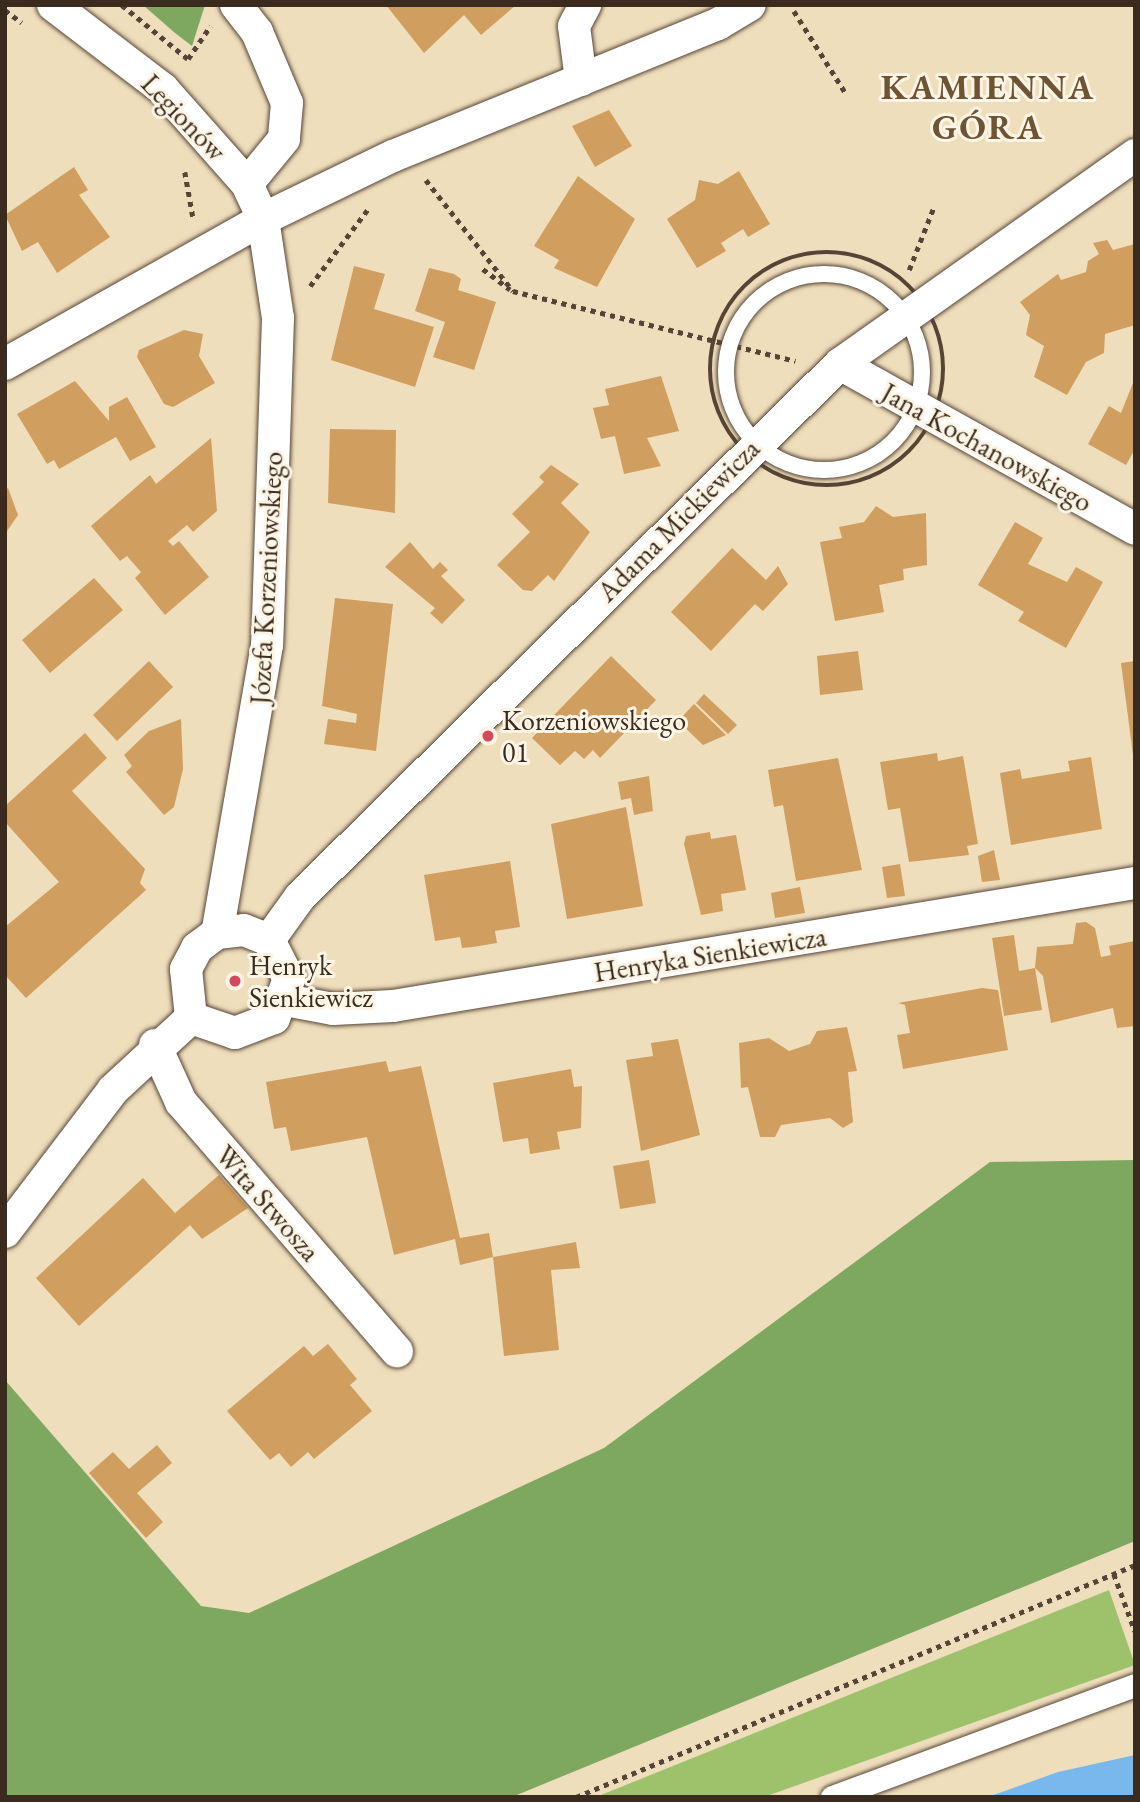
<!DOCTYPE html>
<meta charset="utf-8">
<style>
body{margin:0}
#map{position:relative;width:1140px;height:1802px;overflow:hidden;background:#efdebc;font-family:"EB Garamond",serif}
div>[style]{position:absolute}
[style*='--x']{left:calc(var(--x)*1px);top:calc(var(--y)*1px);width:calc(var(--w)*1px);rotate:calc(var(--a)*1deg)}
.green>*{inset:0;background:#9ec26c}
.forest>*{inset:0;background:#7ea860}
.water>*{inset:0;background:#79b8ed}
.building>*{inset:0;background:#d09e5f}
.path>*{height:4.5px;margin-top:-2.25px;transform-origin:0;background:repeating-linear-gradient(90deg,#564536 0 5px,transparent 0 10px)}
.path>.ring{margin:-2.25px;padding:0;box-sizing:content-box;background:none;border:4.5px solid #564536;border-radius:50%}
.roads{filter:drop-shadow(0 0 2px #564536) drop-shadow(0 0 2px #564536)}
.service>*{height:16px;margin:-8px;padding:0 8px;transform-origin:8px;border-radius:8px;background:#fff}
.service>.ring{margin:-8px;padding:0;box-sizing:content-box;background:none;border:16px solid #fff;border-radius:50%}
.pedestrian>*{height:23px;margin:-11.5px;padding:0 11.5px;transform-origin:11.5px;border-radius:11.5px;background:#fff}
.minor>*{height:32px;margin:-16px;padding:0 16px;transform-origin:16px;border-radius:16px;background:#fff}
.dots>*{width:19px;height:19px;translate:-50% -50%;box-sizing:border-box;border:4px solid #fcf5e5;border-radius:50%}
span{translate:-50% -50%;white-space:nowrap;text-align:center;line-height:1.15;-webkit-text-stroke:6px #fcf5e5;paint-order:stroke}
.street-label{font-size:28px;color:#3b2a1e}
.poi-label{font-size:28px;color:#3b2a1e}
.left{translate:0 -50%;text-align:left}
.district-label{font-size:35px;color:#6f5335;font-weight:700;letter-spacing:2px}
.frame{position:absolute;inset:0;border:7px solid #3b2a1e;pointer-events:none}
</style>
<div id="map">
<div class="green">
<div style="clip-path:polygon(1109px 1590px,1135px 1665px,764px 1797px,596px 1797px)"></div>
</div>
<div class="forest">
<div style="clip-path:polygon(143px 5px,205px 5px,192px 46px,175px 33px)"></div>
<div style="clip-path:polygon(1135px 1160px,1135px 1541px,512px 1797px,5px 1797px,5px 1380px,201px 1606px,249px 1613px,604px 1448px,990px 1162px)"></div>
</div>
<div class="water">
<div style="clip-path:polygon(1135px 1755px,1135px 1797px,988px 1797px,1058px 1772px)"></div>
</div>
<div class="building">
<div style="clip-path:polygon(386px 5px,516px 5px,481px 35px,464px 15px,424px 53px)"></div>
<div style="clip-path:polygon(609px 110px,632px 146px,595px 167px,572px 126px)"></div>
<div style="clip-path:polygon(74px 167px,88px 190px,79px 195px,110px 237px,57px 273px,38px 242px,22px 251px,5px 215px)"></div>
<div style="clip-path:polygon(739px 171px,770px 224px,748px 237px,743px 229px,721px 243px,726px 251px,697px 268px,667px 219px,695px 200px,699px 180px,718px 184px)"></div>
<div style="clip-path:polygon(578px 176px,635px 219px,597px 287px,554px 268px,559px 260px,534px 246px)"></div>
<div style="clip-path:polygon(1107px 240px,1113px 250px,1135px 244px,1135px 325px,1105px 334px,1104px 353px,1086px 362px,1067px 395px,1034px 377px,1044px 346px,1026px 335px,1030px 315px,1020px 302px,1058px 274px,1061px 280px,1086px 272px,1088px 261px,1099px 254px,1093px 243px)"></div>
<div style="clip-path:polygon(354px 266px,385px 274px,374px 309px,434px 327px,415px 387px,331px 360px)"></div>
<div style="clip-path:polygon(429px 268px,454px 274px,461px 279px,458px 290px,496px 302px,474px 370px,433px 357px,445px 322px,415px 311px)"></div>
<div style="clip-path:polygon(184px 330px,203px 334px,199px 356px,215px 383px,173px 407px,164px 404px,137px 357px,139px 350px)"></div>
<div style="clip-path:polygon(661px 376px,679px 431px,647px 438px,661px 466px,624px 474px,615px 436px,601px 439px,593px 408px,609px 405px,605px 389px)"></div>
<div style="clip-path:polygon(1135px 378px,1135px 449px,1126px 465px,1088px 444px,1109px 406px,1121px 413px)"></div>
<div style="clip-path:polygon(75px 381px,109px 421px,109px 407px,127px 397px,156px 447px,130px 461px,116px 437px,59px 469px,54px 460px,47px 464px,17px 414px)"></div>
<div style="clip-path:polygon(330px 429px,396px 430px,395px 513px,328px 503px)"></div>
<div style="clip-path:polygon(211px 438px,217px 511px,193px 532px,187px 525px,168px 541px,173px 546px,179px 541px,209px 577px,165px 615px,135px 578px,141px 572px,127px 556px,120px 561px,91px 526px,150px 475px,156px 484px)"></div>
<div style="clip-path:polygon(551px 465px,579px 484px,561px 503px,590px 532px,554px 581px,548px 575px,532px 591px,523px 590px,497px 565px,530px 532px,512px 514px,544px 482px,539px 477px)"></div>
<div style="clip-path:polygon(8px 488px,18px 515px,5px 534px,5px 490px)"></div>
<div style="clip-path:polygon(876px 506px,893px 517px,926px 513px,927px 565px,903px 569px,904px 580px,879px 585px,884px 612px,835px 621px,820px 542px,842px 538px,839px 527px,864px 522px)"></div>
<div style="clip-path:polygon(1015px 522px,1043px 538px,1028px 564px,1067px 582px,1076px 567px,1103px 582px,1066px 648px,1018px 621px,1024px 612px,978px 585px)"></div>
<div style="clip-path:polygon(410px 542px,433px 569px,440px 562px,448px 570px,441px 576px,465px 600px,442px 624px,430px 613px,435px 608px,385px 567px)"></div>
<div style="clip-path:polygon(732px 548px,766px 580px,778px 566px,788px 584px,763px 611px,755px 604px,711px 651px,671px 612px)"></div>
<div style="clip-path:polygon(94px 578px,123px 610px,50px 673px,22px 640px)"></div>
<div style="clip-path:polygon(335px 598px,393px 604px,376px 751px,324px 744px,328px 719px,356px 723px,357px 714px,322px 706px)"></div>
<div style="clip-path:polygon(858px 651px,863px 690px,820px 695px,817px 656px)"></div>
<div style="clip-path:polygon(611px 656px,656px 700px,600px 758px,593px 750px,584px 759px,575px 751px,560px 765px,532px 738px)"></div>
<div style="clip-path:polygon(149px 661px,173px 687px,117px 741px,93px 715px)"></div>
<div style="clip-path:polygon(1135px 661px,1135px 755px,1133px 755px,1121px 663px)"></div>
<div style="clip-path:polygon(704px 694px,737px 725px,728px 734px,696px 703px)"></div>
<div style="clip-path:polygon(694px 704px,726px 735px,703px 745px,678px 721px)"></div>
<div style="clip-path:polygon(181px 719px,183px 769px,174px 807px,164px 815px,126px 772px,132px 766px,124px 755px,149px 731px)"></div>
<div style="clip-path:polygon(85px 733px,107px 758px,72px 791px,145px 869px,140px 883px,146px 890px,26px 998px,5px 975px,5px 927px,59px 882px,5px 822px,5px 806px)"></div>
<div style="clip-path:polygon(937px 753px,938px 761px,963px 756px,978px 844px,967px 846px,969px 855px,909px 862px,900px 808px,888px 810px,880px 762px)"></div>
<div style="clip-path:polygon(1091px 757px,1102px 829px,1011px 845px,1000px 773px,1020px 769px,1022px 779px,1070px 771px,1068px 761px)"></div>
<div style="clip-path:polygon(838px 758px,862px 870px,796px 881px,783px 805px,774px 807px,768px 770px)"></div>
<div style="clip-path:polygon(649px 776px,653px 811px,634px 815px,631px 798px,621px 800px,618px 782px)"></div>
<div style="clip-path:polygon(626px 807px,643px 906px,567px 919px,551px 824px)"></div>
<div style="clip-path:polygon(710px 832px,711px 839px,736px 835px,746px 890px,721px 894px,723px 911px,701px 915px,684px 844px,686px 836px)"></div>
<div style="clip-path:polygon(994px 850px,1000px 880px,982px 882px,978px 856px)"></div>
<div style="clip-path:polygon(510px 861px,520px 927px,495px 931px,497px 943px,473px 947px,462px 948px,460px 937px,435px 941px,424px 875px)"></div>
<div style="clip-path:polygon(900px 864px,905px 896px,887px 898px,882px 867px)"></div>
<div style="clip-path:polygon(800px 887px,805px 913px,775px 918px,771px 893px)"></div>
<div style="clip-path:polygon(1086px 922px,1095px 928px,1101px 957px,1111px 955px,1109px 946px,1135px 941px,1135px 1026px,1117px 1028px,1113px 1008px,1051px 1023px,1043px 976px,1035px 968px,1042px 1010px,1004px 1016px,992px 938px,1014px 935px,1019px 971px,1035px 968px,1037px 947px,1073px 944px,1076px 923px)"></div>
<div style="clip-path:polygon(982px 988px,998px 990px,1008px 1050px,903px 1069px,897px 1035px,910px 1033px,905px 1005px,898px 1003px)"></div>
<div style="clip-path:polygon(847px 1027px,857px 1071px,848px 1072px,853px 1122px,843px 1128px,830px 1118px,781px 1125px,775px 1137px,760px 1137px,748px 1087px,741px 1088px,739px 1043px,769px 1038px,789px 1051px,810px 1044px,817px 1031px)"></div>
<div style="clip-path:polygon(678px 1039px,700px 1135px,641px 1151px,626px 1060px,653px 1056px,651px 1043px)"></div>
<div style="clip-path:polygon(386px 1061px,389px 1072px,421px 1066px,460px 1238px,489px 1233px,493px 1257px,576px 1242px,580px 1268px,551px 1270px,559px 1350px,504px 1356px,493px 1257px,460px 1265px,455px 1239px,394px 1255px,367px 1137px,291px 1151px,286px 1127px,274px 1129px,266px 1082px)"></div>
<div style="clip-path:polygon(571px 1069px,574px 1087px,582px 1086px,581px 1128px,557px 1132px,560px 1149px,530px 1154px,528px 1138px,503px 1142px,493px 1083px)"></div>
<div style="clip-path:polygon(649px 1160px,656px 1203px,620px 1209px,613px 1166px)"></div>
<div style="clip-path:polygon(219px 1175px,248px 1208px,202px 1239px,190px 1225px,79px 1326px,36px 1278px,143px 1178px,175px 1213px)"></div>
<div style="clip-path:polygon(328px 1344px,357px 1379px,350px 1385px,372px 1411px,314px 1459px,308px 1452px,291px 1467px,279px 1453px,270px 1460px,227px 1411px,304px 1346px,313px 1356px)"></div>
<div style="clip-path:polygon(157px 1445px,172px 1463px,137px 1493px,163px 1522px,146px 1538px,89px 1473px,113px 1452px,129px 1469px)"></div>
</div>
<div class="path">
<div style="--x:122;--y:5;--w:85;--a:39.3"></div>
<div style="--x:188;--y:59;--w:40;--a:-56"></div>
<div style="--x:5;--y:10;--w:21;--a:37"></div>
<div style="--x:794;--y:11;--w:96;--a:57.8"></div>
<div style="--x:185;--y:172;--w:46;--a:79.9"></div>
<div style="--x:426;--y:180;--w:141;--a:51.9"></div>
<div style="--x:513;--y:291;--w:291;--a:13.9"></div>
<div class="ring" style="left:710px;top:252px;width:229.5px;height:229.5px"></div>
<div style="--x:483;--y:269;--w:34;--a:37"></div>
<div style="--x:909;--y:270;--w:66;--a:-68.5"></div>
<div style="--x:310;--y:286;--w:96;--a:-53"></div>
<div style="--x:1114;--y:1574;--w:61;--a:69.8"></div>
<div style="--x:576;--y:1797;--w:605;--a:-22.54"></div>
</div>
<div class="roads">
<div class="service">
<div class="ring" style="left:726px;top:274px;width:180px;height:180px"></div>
</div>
<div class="pedestrian">
<div style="--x:832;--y:1797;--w:323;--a:-20.3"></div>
</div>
<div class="minor">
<div style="--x:53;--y:5;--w:138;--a:37.4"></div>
<div style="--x:163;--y:89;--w:127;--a:48.5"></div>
<div style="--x:247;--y:184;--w:38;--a:65"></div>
<div style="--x:263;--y:219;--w:100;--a:81.4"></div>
<div style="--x:278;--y:318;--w:327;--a:91.9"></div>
<div style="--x:267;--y:645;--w:292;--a:99.8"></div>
<div style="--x:236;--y:5;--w:34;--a:52"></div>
<div style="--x:257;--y:32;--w:77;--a:67.1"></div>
<div style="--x:287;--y:103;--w:36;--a:95"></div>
<div style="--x:284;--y:139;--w:58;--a:129.4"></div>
<div style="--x:581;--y:80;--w:54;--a:-97.4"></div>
<div style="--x:574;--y:26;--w:24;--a:-62"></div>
<div style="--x:5;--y:364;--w:296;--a:-29.3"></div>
<div style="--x:263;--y:219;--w:144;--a:-25.9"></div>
<div style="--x:393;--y:156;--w:351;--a:-22.1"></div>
<div style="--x:718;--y:24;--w:37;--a:-31"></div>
<div style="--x:840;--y:364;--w:338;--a:29.2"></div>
<div style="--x:244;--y:930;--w:27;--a:22"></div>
<div style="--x:269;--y:940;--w:44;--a:62.9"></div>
<div style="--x:289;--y:979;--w:42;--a:111"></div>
<div style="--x:274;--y:1018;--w:42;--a:159"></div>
<div style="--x:235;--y:1033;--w:46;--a:-161.2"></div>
<div style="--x:191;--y:1018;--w:49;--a:-95.8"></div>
<div style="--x:186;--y:969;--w:24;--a:-62"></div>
<div style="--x:197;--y:948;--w:25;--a:-37"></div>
<div style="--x:217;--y:933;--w:27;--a:-6"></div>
<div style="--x:269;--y:940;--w:53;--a:-54.2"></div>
<div style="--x:300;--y:897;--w:759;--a:-44.63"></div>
<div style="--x:840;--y:364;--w:362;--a:-35.3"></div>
<div style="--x:285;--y:1000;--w:49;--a:10.6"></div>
<div style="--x:333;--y:1009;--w:60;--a:-2.9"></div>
<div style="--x:393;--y:1006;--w:752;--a:-9.41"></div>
<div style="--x:155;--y:1045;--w:63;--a:65.5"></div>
<div style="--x:181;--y:1102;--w:330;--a:49.1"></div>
<div style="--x:5;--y:1232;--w:178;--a:-52.7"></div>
<div style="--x:113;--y:1090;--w:106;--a:-42.7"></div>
</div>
</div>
<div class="dots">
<div style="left:488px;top:736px;background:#d1495b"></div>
<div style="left:235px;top:981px;background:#d1495b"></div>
</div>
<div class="street-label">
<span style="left:184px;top:117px;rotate:46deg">Legionów</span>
<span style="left:987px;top:447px;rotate:29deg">Jana Kochanowskiego</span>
<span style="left:678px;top:520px;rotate:-45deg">Adama Mickiewicza</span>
<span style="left:266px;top:578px;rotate:-87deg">Józefa Korzeniowskiego</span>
<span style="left:710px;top:954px;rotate:-9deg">Henryka Sienkiewicza</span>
<span style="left:268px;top:1203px;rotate:49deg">Wita Stwosza</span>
</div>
<div class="poi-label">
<span class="left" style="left:502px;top:736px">Korzeniowskiego<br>01</span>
<span class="left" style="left:249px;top:981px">Henryk<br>Sienkiewicz</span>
</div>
<div class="district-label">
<span style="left:988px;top:107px">KAMIENNA<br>GÓRA</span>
</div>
<div class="frame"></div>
</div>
